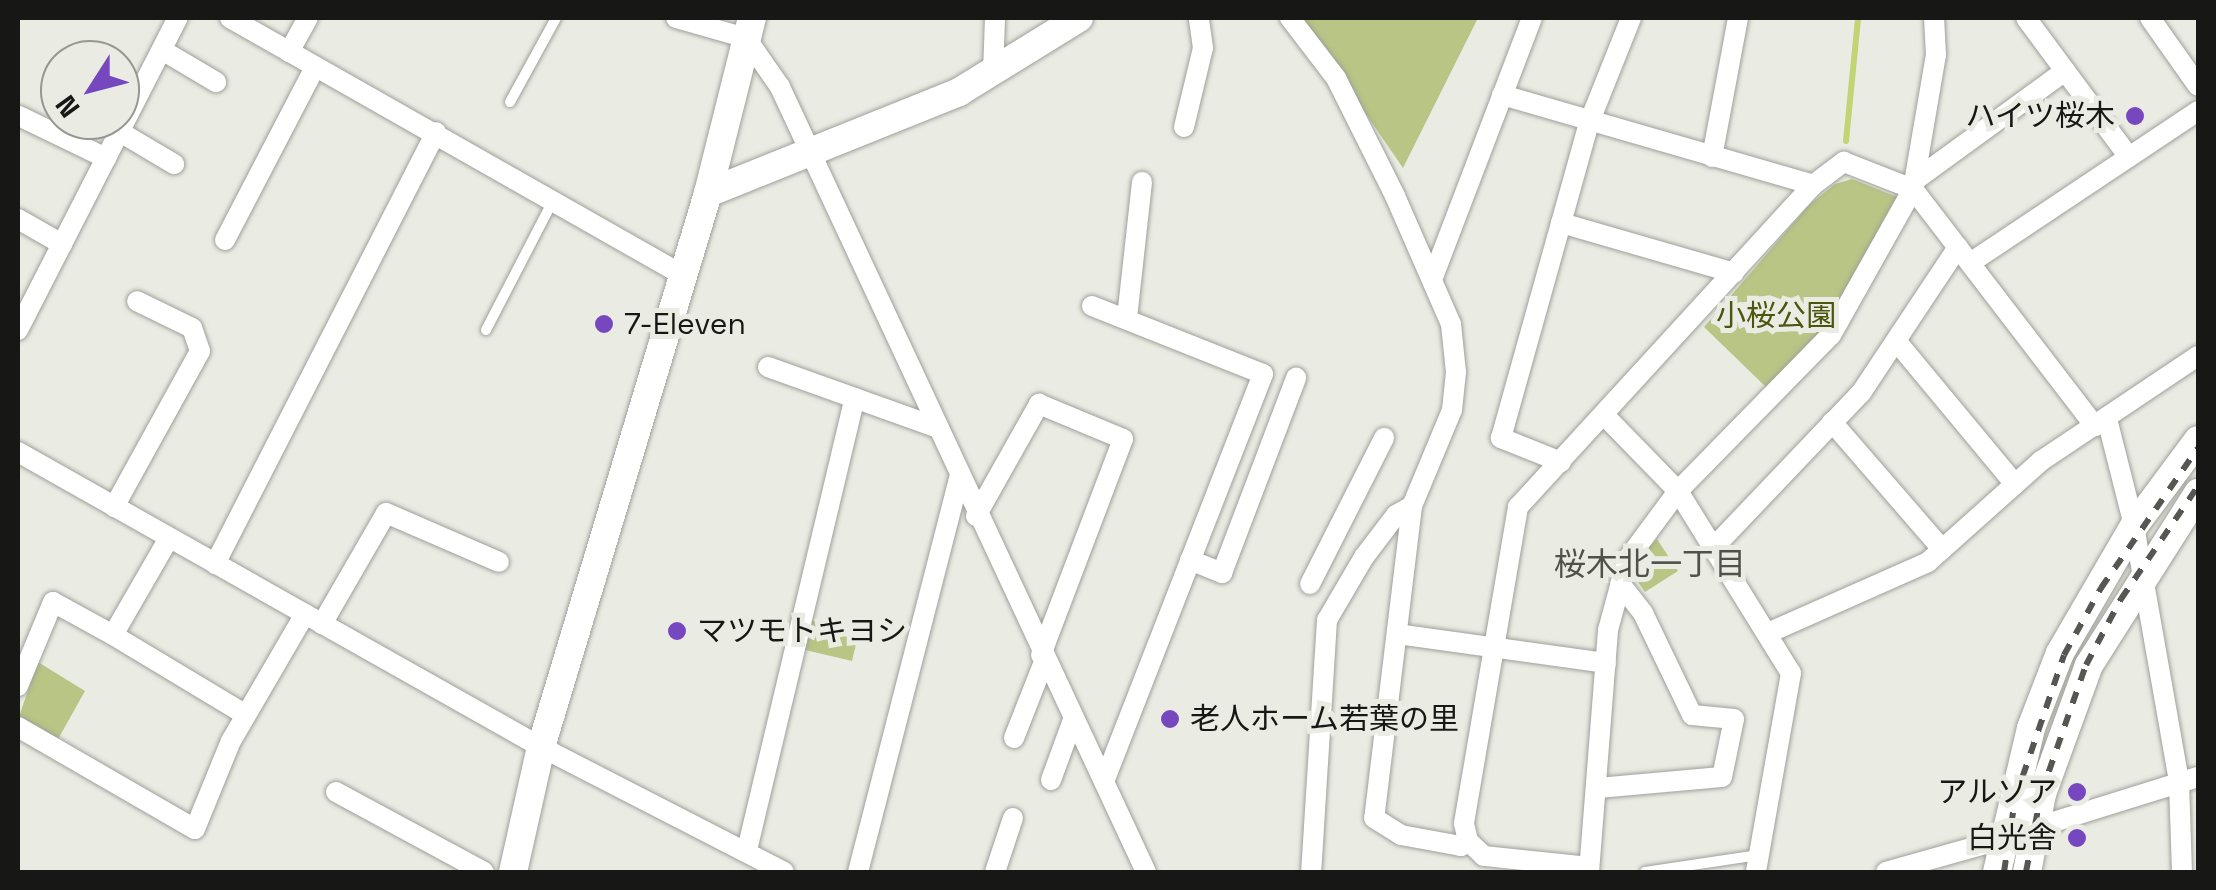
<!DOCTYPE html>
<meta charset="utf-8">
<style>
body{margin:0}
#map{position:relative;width:2216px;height:890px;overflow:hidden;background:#eaece4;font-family:"Space Grotesk","Noto Sans JP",sans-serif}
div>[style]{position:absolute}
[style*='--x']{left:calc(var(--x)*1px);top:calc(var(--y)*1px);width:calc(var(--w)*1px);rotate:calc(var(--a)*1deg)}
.green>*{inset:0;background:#b8c585}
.stream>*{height:6px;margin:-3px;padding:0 3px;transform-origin:3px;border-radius:3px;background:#c2d473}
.roads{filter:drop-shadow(0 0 2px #9ea099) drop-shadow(0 0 2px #9ea099)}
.lane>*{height:10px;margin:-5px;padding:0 5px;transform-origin:5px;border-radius:5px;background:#fff}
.street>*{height:20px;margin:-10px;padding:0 10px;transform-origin:10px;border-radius:10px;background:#fff}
.secondary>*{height:28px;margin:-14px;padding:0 14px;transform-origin:14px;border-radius:14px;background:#fff}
.rail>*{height:6px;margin-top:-3px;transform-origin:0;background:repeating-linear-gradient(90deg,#565753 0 12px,transparent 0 24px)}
.dots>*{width:28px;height:28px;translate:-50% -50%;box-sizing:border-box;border:5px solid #eaece4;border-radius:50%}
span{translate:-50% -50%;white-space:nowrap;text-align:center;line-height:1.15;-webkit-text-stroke:10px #eaece4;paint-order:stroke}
.poi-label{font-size:30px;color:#171715}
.right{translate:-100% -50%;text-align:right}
.left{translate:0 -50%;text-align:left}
.park-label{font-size:30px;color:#4b550d}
.neighbourhood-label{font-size:32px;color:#4f514a}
.frame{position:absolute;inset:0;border:20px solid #171715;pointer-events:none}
.north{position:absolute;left:40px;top:40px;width:100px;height:100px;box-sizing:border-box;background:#eaece4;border:2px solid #969791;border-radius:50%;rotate:234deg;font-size:28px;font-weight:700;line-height:40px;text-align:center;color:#171715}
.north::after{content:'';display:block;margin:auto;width:35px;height:45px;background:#7647bf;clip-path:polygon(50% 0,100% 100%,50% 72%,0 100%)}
</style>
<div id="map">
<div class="green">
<div style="clip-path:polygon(1300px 18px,1478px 18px,1403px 168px)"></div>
<div style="clip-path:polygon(1852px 179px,1897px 197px,1830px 324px,1768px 389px,1704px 327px,1809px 205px,1835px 184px)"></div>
<div style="clip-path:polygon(1657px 539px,1678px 571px,1645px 592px,1638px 582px,1638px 558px)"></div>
<div style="clip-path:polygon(812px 620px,859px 632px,852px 661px,805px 650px)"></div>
<div style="clip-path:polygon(38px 662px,85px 691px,57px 741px,18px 719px)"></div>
</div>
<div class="stream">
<div style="--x:1846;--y:141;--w:124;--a:-84.4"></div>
</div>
<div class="roads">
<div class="lane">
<div style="--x:510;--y:102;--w:96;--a:-61.3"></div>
<div style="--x:486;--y:330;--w:145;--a:-62.6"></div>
<div style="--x:1645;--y:872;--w:115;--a:-8.5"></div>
</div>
<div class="street">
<div style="--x:230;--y:18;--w:519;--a:29.58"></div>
<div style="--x:676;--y:18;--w:73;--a:15.9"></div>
<div style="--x:746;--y:38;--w:60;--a:55.2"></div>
<div style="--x:780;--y:87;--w:866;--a:65"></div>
<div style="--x:1290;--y:18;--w:76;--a:52.5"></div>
<div style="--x:1336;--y:78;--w:132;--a:63.4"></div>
<div style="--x:1395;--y:196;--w:140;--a:66.4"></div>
<div style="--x:1451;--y:324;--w:48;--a:84.1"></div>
<div style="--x:1456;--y:372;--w:38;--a:96"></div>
<div style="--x:1452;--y:410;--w:104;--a:112.6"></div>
<div style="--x:1412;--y:506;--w:18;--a:151"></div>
<div style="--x:1396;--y:515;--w:53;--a:127.3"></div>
<div style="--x:1364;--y:557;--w:73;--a:120.4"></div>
<div style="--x:1327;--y:620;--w:253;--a:93.6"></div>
<div style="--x:2026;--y:18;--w:173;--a:53.5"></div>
<div style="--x:2150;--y:18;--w:83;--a:54.8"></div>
<div style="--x:162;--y:50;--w:63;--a:30.7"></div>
<div style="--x:289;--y:52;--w:39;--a:-61"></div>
<div style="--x:993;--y:73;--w:55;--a:-87.9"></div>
<div style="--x:1502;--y:95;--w:324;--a:16.1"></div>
<div style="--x:19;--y:116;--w:97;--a:25.8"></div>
<div style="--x:1184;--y:127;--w:81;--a:-76.5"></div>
<div style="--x:1203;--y:48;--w:30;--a:-98"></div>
<div style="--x:120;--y:132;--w:63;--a:30.7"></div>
<div style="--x:1712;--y:157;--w:141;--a:-79.4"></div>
<div style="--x:1914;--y:181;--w:187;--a:-36.1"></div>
<div style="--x:18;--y:219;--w:51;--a:29.6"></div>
<div style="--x:1561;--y:223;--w:180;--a:16.1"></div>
<div style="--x:225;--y:240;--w:195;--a:-62.5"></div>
<div style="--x:1970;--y:263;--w:274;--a:-33.7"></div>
<div style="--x:1433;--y:277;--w:277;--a:-69.1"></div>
<div style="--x:1092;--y:306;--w:184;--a:21.7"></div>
<div style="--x:1263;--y:374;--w:437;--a:111.3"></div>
<div style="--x:1127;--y:318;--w:137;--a:-83.7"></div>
<div style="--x:18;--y:330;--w:351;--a:-62.9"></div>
<div style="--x:1897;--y:342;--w:185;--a:50.3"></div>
<div style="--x:768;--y:367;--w:181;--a:19.7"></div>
<div style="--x:1605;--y:416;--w:105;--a:45.8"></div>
<div style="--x:1678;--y:491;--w:214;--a:58.2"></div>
<div style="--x:1791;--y:673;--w:202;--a:100"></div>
<div style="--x:2107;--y:419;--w:110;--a:75.8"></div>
<div style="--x:2134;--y:526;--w:260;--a:80"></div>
<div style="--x:2179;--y:782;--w:90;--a:88.1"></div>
<div style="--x:1832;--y:422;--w:168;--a:49.1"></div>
<div style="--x:18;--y:452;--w:600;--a:29.43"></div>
<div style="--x:541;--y:747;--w:273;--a:27.2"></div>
<div style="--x:1561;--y:462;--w:65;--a:-158.2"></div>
<div style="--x:1501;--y:438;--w:327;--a:-74.4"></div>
<div style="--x:1589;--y:123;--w:113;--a:-68.2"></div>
<div style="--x:1412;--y:506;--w:314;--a:96.9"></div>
<div style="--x:1374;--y:818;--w:32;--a:32"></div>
<div style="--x:1401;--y:835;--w:61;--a:10.4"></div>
<div style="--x:1461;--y:846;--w:9;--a:-36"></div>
<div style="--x:114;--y:507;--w:178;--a:-61.1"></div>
<div style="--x:200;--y:351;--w:24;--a:-109"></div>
<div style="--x:192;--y:328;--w:61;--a:-153.9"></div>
<div style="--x:976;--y:516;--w:129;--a:-60.6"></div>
<div style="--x:1039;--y:404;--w:91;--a:22.6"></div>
<div style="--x:1123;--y:439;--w:231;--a:110.8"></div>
<div style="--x:1716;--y:545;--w:210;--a:-46.4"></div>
<div style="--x:1861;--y:393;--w:175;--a:-56.4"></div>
<div style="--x:1190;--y:560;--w:35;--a:22"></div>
<div style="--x:1222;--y:573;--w:209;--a:-69.2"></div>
<div style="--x:215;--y:564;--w:485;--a:-62.9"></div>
<div style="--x:1310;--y:584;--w:164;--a:-63.1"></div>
<div style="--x:322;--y:624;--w:128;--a:-60"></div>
<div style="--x:386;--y:513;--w:123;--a:23.4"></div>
<div style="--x:1768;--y:633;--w:175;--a:-23.9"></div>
<div style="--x:1928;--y:562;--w:152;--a:-41.8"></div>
<div style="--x:2041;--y:461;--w:189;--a:-33.8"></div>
<div style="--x:1397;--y:634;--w:211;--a:7.9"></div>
<div style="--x:113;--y:635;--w:155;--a:31"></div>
<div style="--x:18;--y:686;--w:91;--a:-67.4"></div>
<div style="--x:53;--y:602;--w:68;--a:28.8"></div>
<div style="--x:113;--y:635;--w:112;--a:-60"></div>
<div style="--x:18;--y:727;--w:204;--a:30"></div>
<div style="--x:195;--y:829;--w:95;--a:-67.8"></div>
<div style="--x:231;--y:741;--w:147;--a:-59.8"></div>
<div style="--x:1014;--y:738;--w:82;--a:-68.5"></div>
<div style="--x:1051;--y:780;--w:64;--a:-69.9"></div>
<div style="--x:1598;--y:788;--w:124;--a:-5.1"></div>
<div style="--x:1722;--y:777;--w:59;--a:-78.3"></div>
<div style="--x:1734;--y:719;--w:42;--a:-174.6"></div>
<div style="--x:1692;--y:715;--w:113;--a:-115.7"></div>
<div style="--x:1643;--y:613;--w:37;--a:-128"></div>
<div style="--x:336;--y:792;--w:168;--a:28.4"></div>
<div style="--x:2034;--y:828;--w:172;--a:-17.3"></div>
<div style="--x:747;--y:850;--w:465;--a:-76.6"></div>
<div style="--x:1589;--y:867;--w:106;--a:-174"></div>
<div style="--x:1484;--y:856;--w:22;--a:-137"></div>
<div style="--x:1468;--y:841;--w:18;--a:-103"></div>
<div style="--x:1464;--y:823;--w:321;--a:-80.3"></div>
<div style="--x:1518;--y:507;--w:437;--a:-47.5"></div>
<div style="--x:1813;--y:185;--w:39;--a:-37"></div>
<div style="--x:1844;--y:162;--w:74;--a:21.4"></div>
<div style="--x:1913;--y:189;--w:299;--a:52.5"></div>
<div style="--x:858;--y:872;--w:411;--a:-75.6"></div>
<div style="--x:995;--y:872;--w:57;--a:-71.6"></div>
<div style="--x:1589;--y:872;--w:243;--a:-85.5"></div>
<div style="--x:1608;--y:630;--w:73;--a:-74.8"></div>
<div style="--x:1627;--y:560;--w:86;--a:-53.5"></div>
<div style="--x:1678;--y:491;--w:219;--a:-45.6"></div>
<div style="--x:1831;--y:335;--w:167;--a:-60.7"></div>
<div style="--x:1913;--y:189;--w:136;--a:-80.3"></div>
<div style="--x:1936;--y:55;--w:37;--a:-93"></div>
<div style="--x:1886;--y:872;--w:122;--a:-15.8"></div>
</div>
<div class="secondary">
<div style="--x:708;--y:193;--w:271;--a:-21.9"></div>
<div style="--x:959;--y:92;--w:141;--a:-31.7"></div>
<div style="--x:513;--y:872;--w:128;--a:-77.4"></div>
<div style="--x:541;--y:747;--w:579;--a:-73.22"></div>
<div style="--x:708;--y:193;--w:180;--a:-75.9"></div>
<div style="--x:1997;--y:872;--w:148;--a:-76.7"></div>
<div style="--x:2031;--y:728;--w:80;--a:-68.9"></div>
<div style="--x:2060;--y:653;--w:147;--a:-59.8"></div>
<div style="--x:2134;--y:526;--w:107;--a:-53.3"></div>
<div style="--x:2027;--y:872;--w:79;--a:-79.1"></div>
<div style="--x:2042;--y:794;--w:137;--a:-70"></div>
<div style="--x:2089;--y:665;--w:204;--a:-57.6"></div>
</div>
</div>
<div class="rail">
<div style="--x:2004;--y:872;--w:74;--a:-81.4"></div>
<div style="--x:2015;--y:799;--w:152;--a:-71.2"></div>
<div style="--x:2064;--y:655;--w:77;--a:-61.1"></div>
<div style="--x:2101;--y:588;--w:170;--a:-55.3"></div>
<div style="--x:2026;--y:872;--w:79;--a:-79.1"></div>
<div style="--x:2041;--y:794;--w:137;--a:-70.8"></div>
<div style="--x:2086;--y:665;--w:75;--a:-62.1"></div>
<div style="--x:2121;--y:599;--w:137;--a:-55.7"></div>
</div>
<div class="dots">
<div style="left:2135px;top:116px;background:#7647bf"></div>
<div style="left:604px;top:324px;background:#7647bf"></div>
<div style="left:677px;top:631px;background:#7647bf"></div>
<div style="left:1170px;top:719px;background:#7647bf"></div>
<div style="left:2077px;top:792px;background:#7647bf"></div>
<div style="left:2077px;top:838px;background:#7647bf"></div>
</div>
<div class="poi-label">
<span class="right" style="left:2115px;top:116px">ハイツ桜木</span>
<span class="left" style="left:624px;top:324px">7-Eleven</span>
<span class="left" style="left:697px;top:631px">マツモトキヨシ</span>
<span class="left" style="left:1190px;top:719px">老人ホーム若葉の里</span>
<span class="right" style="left:2057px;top:792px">アルソア</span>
<span class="right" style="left:2057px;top:838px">白光舎</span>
</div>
<div class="park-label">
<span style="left:1776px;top:316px">小桜公園</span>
</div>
<div class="neighbourhood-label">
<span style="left:1650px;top:564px">桜木北一丁目</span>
</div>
<div class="frame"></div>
<div class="north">N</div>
</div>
